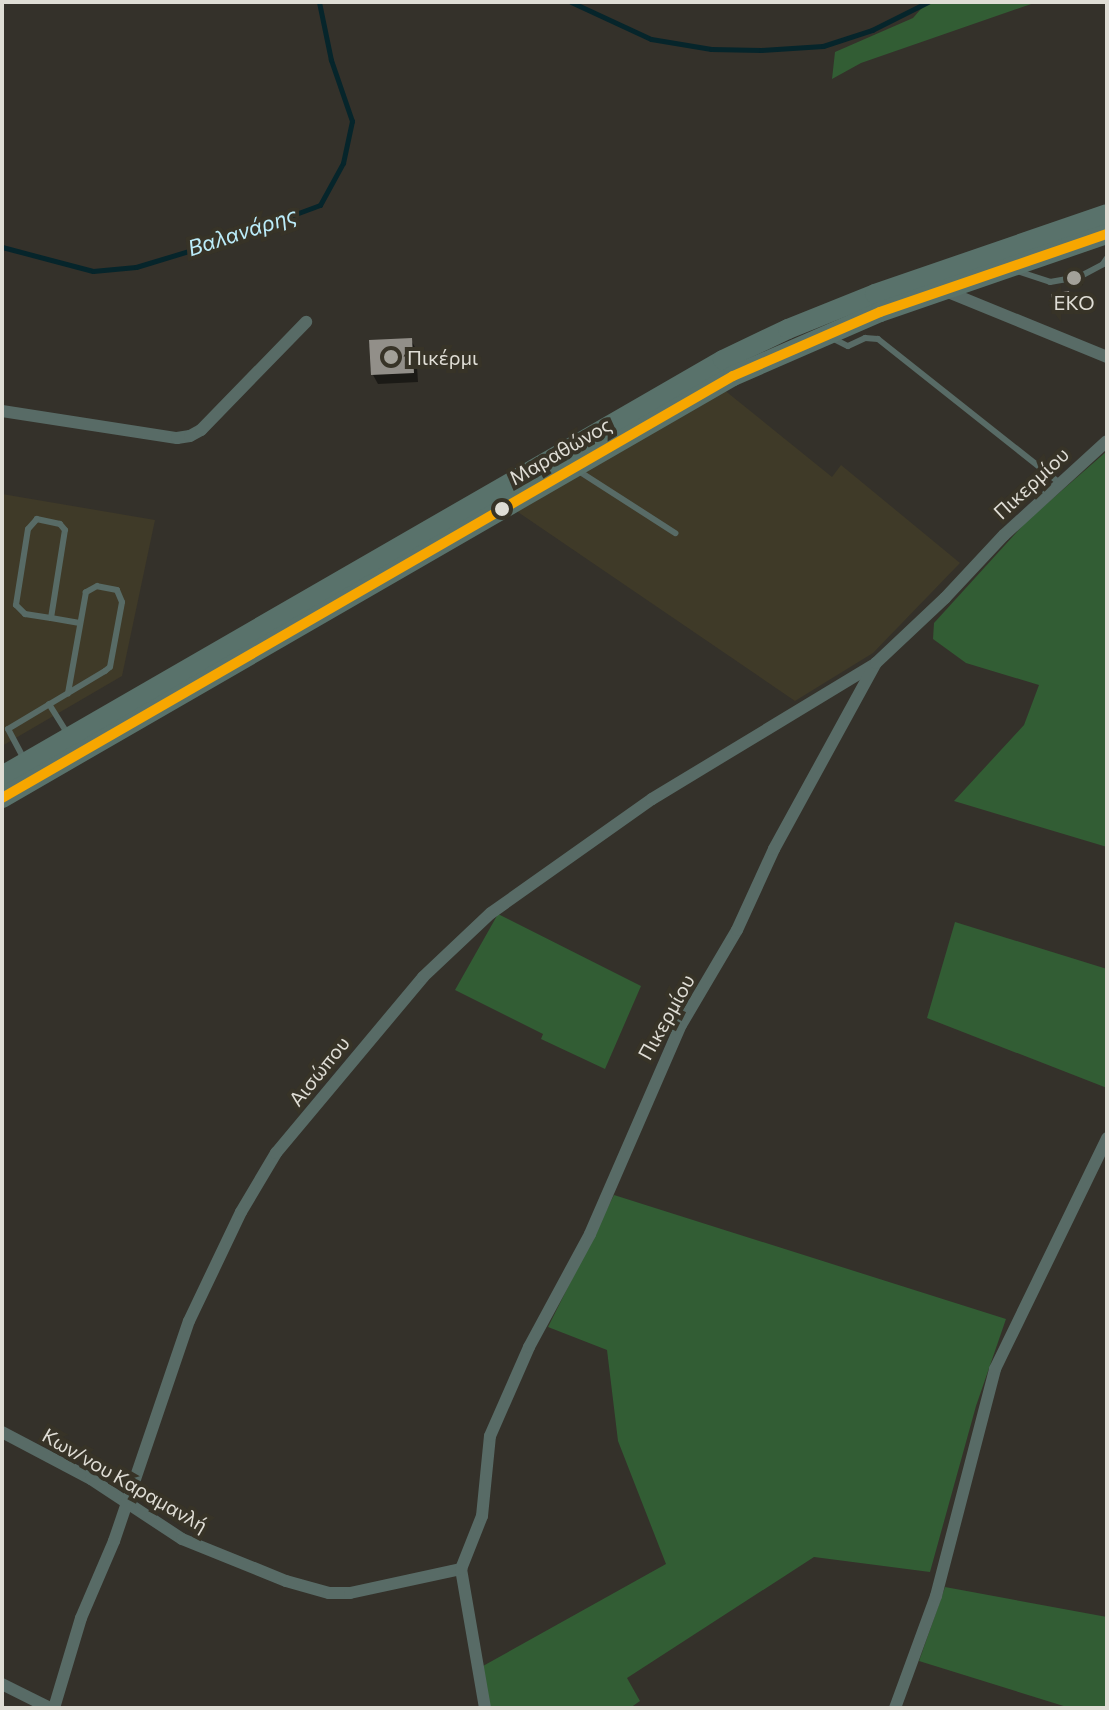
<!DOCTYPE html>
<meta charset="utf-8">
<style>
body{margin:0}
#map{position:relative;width:1109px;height:1710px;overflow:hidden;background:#34312a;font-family:Commissioner,sans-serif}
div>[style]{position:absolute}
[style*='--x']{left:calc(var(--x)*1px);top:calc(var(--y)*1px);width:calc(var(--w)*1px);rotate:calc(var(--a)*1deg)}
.built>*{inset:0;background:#3f3a28}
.green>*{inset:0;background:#325d34}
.shadow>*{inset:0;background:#0007}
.stream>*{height:5px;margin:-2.5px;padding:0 2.5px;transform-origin:2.5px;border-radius:2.5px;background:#06252b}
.building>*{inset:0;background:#928f89}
.lane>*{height:6px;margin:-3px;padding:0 3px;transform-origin:3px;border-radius:3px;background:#586b66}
.street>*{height:12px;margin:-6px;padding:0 6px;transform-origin:6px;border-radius:6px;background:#586b66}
.primary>*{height:20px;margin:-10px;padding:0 10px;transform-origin:10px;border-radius:10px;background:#59726b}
.bus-1>*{height:10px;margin:-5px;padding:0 5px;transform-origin:5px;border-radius:5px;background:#f7a600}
.dots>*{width:22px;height:22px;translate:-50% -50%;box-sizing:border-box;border:4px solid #373327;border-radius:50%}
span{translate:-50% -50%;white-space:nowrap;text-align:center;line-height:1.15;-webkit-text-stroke:8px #373327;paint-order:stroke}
.poi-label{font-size:20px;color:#dfddd5}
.left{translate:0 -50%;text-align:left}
.street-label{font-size:20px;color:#dfddd5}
.water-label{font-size:22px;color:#bbecf9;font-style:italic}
.frame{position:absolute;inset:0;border:4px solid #dfddd5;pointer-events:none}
</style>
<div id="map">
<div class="built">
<div style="clip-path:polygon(723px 389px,832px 477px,841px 465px,960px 563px,873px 653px,795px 701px,512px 508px)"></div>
<div style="clip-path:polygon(2px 494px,155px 520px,122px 676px,2px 746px)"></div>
</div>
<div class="green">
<div style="clip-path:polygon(927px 2px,1037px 2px,861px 63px,832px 79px,835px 52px,913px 18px)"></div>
<div style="clip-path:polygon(1107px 451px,1107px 847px,954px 801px,1024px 725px,1039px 685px,966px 663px,933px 639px,934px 623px,1027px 521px)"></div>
<div style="clip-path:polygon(498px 914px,641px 986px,605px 1069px,541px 1039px,543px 1034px,455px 990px)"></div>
<div style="clip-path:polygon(955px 922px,1107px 969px,1107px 1088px,927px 1018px)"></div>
<div style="clip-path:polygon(614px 1195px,1006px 1319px,976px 1406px,930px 1572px,814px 1557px,627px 1678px,640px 1701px,630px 1708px,490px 1708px,483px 1666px,666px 1564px,618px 1441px,607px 1350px,548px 1327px)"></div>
<div style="clip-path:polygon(945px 1587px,1107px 1617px,1107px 1708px,1070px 1708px,919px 1661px)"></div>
</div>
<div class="shadow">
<div style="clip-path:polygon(1080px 274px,1083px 285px,1069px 287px,1066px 276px)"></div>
<div style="clip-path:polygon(411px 340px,416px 349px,418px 382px,378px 384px,373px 375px)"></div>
</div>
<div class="stream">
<div style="--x:571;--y:2;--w:88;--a:24.8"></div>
<div style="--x:651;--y:39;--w:61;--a:9.5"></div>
<div style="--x:711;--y:49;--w:50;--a:1.1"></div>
<div style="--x:761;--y:50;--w:62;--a:-3.7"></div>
<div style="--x:823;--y:46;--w:52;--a:-18.1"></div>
<div style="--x:872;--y:30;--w:63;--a:-26.6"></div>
<div style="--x:2;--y:247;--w:94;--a:14.8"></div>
<div style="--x:93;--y:271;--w:43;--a:-5.3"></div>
<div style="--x:136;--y:267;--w:96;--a:-16.9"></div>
<div style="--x:228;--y:239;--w:98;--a:-20.3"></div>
<div style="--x:320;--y:205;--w:48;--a:-61.3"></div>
<div style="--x:343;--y:163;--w:43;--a:-77.9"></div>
<div style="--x:352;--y:121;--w:65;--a:-109"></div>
<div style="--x:331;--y:60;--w:59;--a:-101.7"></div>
</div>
<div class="building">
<div style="clip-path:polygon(1069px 291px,1072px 304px,1053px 307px,1051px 294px)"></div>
<div style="clip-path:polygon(412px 338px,414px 373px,371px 375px,369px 340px)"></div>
</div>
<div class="lane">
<div style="--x:1017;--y:271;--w:35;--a:18"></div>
<div style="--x:1050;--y:282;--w:29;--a:-10"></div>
<div style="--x:1079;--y:277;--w:27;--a:-28"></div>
<div style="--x:1103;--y:264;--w:7;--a:-56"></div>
<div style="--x:830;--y:337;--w:20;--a:27"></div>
<div style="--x:848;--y:346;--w:19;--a:-25"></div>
<div style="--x:865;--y:338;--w:13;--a:4"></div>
<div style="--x:878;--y:339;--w:232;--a:38.4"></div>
<div style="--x:577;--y:470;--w:117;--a:32.7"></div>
<div style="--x:51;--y:618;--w:89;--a:-81"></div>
<div style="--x:65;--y:530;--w:8;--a:-130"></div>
<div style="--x:60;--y:524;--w:24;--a:-168"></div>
<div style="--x:37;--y:519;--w:13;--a:132"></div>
<div style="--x:28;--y:529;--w:77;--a:99"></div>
<div style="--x:16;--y:605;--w:13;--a:45"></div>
<div style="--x:25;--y:614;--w:26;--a:9"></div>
<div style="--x:51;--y:618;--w:29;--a:10"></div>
<div style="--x:49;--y:704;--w:36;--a:58"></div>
<div style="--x:24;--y:759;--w:34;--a:-118"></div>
<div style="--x:8;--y:729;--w:113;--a:-30.9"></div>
<div style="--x:105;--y:671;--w:6;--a:-39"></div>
<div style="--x:110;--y:667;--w:66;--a:-79.5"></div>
<div style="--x:122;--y:602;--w:13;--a:-113"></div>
<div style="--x:117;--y:590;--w:20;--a:-169"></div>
<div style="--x:97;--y:586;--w:13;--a:151"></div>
<div style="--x:86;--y:592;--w:103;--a:100.1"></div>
</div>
<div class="street">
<div style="--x:943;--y:290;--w:177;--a:22.2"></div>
<div style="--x:2;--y:411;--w:177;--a:8.8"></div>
<div style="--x:177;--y:438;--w:13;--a:-9"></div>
<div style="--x:190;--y:436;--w:13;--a:-29"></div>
<div style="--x:201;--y:430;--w:151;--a:-45.8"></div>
<div style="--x:2;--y:1432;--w:101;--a:27.8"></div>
<div style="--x:91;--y:1479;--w:109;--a:33.4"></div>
<div style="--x:182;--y:1539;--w:112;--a:22"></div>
<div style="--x:286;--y:1581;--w:45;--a:15.6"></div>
<div style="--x:329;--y:1593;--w:21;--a:0"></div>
<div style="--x:350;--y:1593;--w:114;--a:-12.2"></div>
<div style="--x:2;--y:1684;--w:54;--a:26.6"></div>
<div style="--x:54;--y:1708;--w:94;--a:-73.3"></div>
<div style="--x:81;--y:1618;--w:84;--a:-66.8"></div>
<div style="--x:114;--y:1541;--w:232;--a:-71.2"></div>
<div style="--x:189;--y:1321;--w:121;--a:-64.5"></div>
<div style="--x:241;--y:1212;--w:69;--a:-59.3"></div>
<div style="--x:276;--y:1153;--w:229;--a:-50.1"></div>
<div style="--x:423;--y:977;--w:93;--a:-43.3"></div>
<div style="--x:491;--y:913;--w:197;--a:-35.3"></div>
<div style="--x:652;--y:799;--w:258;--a:-31.2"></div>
<div style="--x:485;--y:1708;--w:141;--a:-99.8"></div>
<div style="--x:461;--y:1569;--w:57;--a:-68.4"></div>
<div style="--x:482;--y:1516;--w:80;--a:-84.3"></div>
<div style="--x:490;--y:1436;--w:97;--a:-66.3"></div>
<div style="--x:529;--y:1347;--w:128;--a:-61.6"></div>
<div style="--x:590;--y:1234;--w:228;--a:-66.5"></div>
<div style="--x:681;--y:1025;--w:110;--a:-59.5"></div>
<div style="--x:737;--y:930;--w:89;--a:-65.4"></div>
<div style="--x:774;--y:849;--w:212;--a:-61.3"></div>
<div style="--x:876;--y:663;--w:95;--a:-43.3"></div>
<div style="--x:945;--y:598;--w:86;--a:-46.9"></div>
<div style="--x:1004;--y:535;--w:139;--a:-42.4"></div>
<div style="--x:895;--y:1708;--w:119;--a:-69.9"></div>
<div style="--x:936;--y:1596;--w:235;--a:-75.4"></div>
<div style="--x:995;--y:1369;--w:257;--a:-64.1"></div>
</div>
<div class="primary">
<div style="--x:2;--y:776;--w:832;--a:-29.98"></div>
<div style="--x:723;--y:360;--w:72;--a:-25.5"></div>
<div style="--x:788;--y:329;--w:94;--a:-21.9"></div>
<div style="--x:875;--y:294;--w:245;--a:-19"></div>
<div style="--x:2;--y:798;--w:844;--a:-30"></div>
<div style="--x:733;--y:376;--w:160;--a:-23.5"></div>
<div style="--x:880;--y:312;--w:240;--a:-19"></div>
</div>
<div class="bus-1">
<div style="--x:2;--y:798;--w:844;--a:-30"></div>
<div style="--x:733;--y:376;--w:160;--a:-23.5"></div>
<div style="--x:880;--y:312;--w:240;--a:-19"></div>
</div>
<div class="dots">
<div style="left:1074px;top:278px;background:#a3a199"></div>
<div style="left:391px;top:357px;background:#a3a199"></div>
<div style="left:502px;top:509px;background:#dfddd5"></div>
</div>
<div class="poi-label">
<span style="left:1074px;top:302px">EKO</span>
<span class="left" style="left:407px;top:357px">Πικέρμι</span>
</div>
<div class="street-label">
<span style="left:560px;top:451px;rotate:-30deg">Μαραθώνος</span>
<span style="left:1031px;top:483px;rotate:-43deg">Πικερμίου</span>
<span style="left:666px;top:1017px;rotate:-61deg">Πικερμίου</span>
<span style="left:319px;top:1071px;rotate:-51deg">Αισώπου</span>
<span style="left:125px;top:1480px;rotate:30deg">Κων/νου Καραμανλή</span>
</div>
<div class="water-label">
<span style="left:242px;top:231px;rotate:-18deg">Βαλανάρης</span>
</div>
<div class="frame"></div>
</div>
